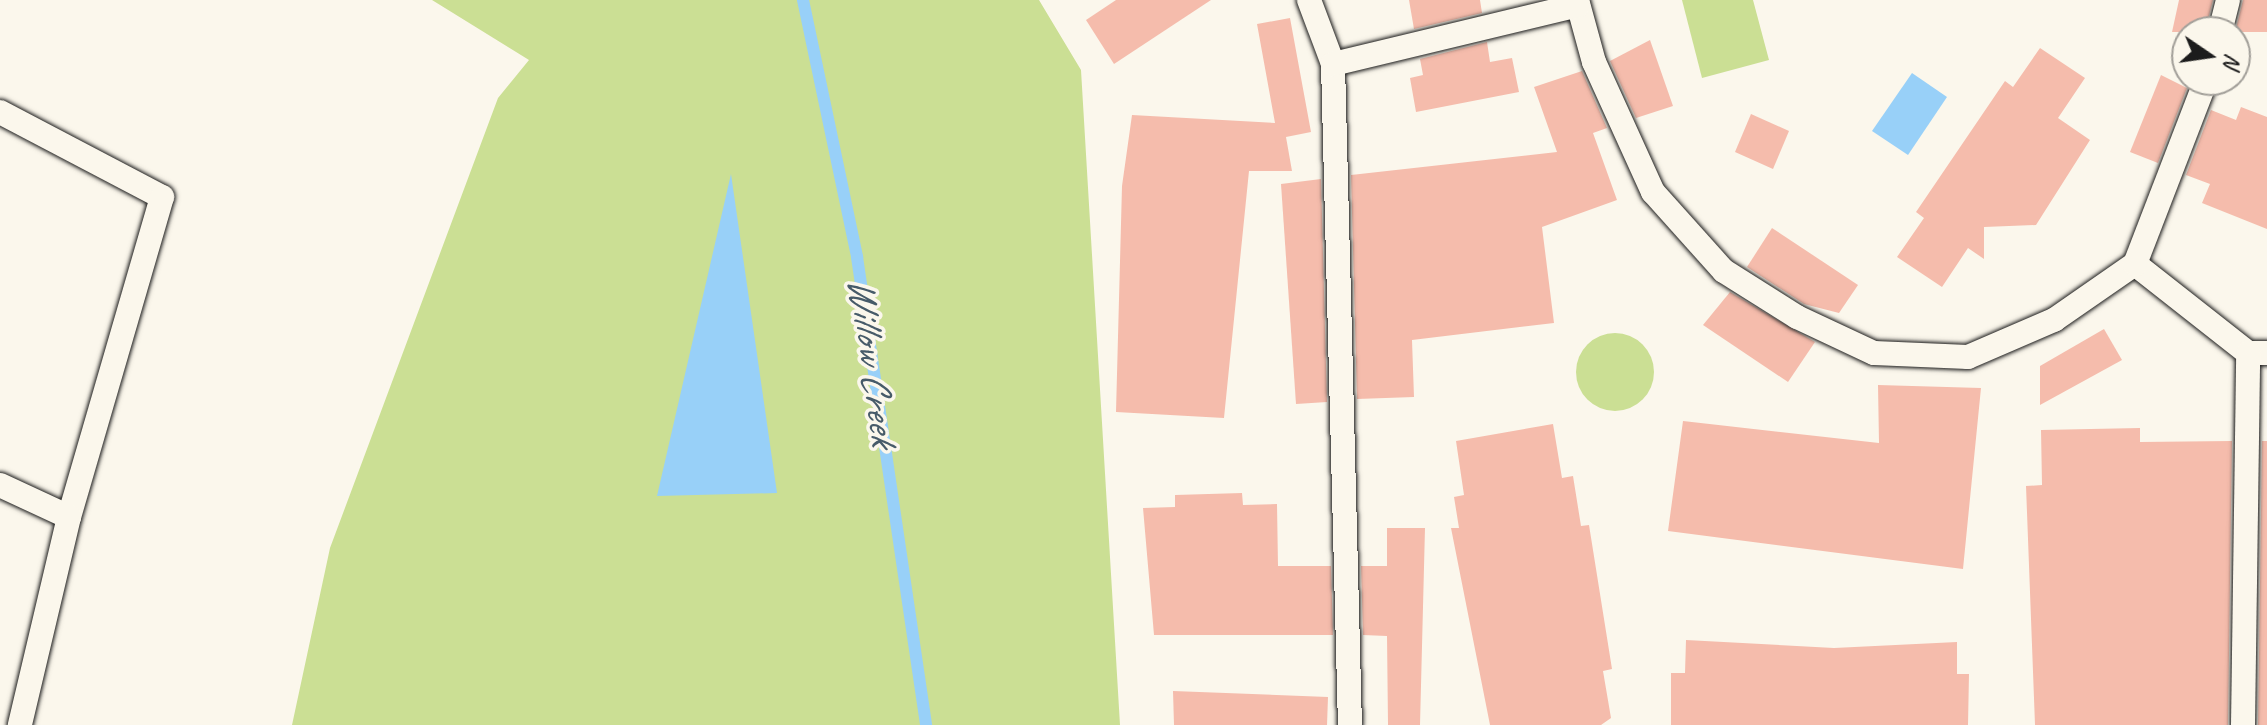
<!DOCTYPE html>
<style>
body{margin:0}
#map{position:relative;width:2267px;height:725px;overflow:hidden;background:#fbf7ec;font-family:Caveat,sans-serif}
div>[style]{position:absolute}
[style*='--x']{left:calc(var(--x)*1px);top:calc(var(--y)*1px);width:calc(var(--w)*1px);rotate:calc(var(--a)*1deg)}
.green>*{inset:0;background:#cbdf94}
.round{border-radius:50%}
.water>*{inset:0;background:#98d0f8}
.stream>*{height:12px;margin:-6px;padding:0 6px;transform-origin:6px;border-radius:6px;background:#98d0f8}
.building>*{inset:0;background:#f5bcac}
.roads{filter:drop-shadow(0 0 2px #1c1c1c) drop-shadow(0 0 2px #1c1c1c)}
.lane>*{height:24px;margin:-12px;padding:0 12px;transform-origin:12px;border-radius:12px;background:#fbf7ec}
span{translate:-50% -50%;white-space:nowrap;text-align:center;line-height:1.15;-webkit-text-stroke:7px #fbf7ec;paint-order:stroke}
.water-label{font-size:40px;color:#475b69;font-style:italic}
.north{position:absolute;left:2171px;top:16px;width:80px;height:80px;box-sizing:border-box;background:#fbf7ec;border:2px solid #a29f99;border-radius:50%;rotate:103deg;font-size:22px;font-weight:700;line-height:32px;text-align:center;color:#1c1c1c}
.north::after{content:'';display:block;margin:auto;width:28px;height:36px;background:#1c1c1c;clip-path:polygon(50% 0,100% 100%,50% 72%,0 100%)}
</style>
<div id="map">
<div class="green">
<div style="clip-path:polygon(432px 0,1039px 0,1081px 70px,1120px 725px,292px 725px,330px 548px,498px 98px,529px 60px)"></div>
<div style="clip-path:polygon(1682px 0,1753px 0,1769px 60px,1702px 78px)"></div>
<div class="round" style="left:1576px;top:333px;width:78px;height:78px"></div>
</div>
<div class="water">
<div style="clip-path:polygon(1912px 73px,1947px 97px,1908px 155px,1872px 131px)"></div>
<div style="clip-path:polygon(731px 174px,777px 493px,657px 496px)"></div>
</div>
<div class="stream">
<div style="--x:803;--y:0;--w:263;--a:78.1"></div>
<div style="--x:857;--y:257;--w:473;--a:81.6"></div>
</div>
<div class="building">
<div style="clip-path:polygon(1116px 0,1211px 0,1114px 64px,1086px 20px)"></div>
<div style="clip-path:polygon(1409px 0,1480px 0,1482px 13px,1414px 29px)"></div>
<div style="clip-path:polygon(2179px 0,2213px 0,2205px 32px,2172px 32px)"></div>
<div style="clip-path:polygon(2243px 0,2267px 0,2267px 32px,2235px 32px)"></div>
<div style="clip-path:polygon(1290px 18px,1311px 132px,1286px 137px,1292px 171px,1249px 171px,1224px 418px,1116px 412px,1122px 186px,1132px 115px,1275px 123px,1257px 24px)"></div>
<div style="clip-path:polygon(1650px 40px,1673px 106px,1636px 118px,1610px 61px)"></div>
<div style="clip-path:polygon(1487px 42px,1490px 62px,1512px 58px,1519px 92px,1416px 112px,1410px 78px,1423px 75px,1420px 59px)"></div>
<div style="clip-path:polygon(2040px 48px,2085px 78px,2058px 118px,2090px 140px,2036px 225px,1984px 227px,1984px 259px,1968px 248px,1942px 287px,1897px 257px,1924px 218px,1916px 212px,2005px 81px,2013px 87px)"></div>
<div style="clip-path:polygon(1582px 71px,1607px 128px,1593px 133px,1617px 200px,1542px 227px,1554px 323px,1412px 340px,1414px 397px,1357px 399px,1351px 175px,1557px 152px,1534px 87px)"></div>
<div style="clip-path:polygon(2161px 75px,2187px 88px,2158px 163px,2130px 152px)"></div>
<div style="clip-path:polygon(2241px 107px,2267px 117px,2267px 229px,2202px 203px,2210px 184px,2186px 175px,2211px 110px,2236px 120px)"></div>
<div style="clip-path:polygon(1751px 114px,1789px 131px,1773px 169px,1735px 152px)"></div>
<div style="clip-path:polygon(1321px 179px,1327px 402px,1296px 404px,1281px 184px)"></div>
<div style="clip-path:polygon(1772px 228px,1858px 285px,1839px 313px,1804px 304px,1747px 267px)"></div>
<div style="clip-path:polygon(1730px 292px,1815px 342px,1788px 382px,1703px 325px)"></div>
<div style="clip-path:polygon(2104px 329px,2122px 360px,2040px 405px,2040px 366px)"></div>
<div style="clip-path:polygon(1878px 385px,1981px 388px,1963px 569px,1668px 531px,1683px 421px,1879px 443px)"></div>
<div style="clip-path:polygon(1553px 424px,1562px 478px,1573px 476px,1581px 526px,1589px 525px,1612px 669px,1603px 671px,1611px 718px,1601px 725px,1490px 725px,1451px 528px,1459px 528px,1454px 497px,1464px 495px,1456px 441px)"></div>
<div style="clip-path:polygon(2140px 428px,2140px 442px,2232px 441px,2228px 725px,2035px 725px,2026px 486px,2042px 485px,2041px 430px)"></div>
<div style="clip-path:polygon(2262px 441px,2267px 441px,2267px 725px,2258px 725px)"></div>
<div style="clip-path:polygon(1242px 493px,1243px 505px,1277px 504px,1278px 566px,1331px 566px,1333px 635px,1154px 635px,1143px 508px,1175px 507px,1175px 495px)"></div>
<div style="clip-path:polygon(1387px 528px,1425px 528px,1420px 725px,1388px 725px,1387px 636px,1363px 635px,1361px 566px,1387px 566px)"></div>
<div style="clip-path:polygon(1686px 640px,1834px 648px,1957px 642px,1957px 674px,1969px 674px,1968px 725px,1671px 725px,1671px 673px,1685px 673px)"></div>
<div style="clip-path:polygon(1173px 691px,1328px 697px,1327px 725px,1174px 725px)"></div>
</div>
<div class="roads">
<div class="lane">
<div style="--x:1309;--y:0;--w:68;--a:69.4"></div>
<div style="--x:1333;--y:64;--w:661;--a:88.53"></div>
<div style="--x:1577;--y:0;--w:64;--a:74.7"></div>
<div style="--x:1594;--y:62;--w:143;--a:65.6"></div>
<div style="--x:1653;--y:192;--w:106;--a:48.1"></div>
<div style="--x:1724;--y:271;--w:86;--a:32.2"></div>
<div style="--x:1797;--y:317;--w:85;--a:25.1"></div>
<div style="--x:1874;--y:353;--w:94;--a:2.4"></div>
<div style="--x:1968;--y:357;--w:94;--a:-23.3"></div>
<div style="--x:2054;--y:320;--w:98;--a:-34.7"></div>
<div style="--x:2135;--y:264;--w:144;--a:38.2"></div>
<div style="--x:2248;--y:353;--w:19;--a:0"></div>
<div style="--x:2220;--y:32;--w:33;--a:-76"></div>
<div style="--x:1333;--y:64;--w:252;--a:-13.5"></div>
<div style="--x:0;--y:112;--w:183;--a:27.7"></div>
<div style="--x:162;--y:197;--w:333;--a:106.2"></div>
<div style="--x:69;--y:517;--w:214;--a:103.3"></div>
<div style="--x:2135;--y:264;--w:197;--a:-68.9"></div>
<div style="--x:0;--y:485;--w:76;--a:24.9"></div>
<div style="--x:2243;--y:725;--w:372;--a:-89.2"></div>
</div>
</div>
<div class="water-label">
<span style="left:873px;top:361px;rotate:82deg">Willow Creek</span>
</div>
<div class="north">N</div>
</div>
